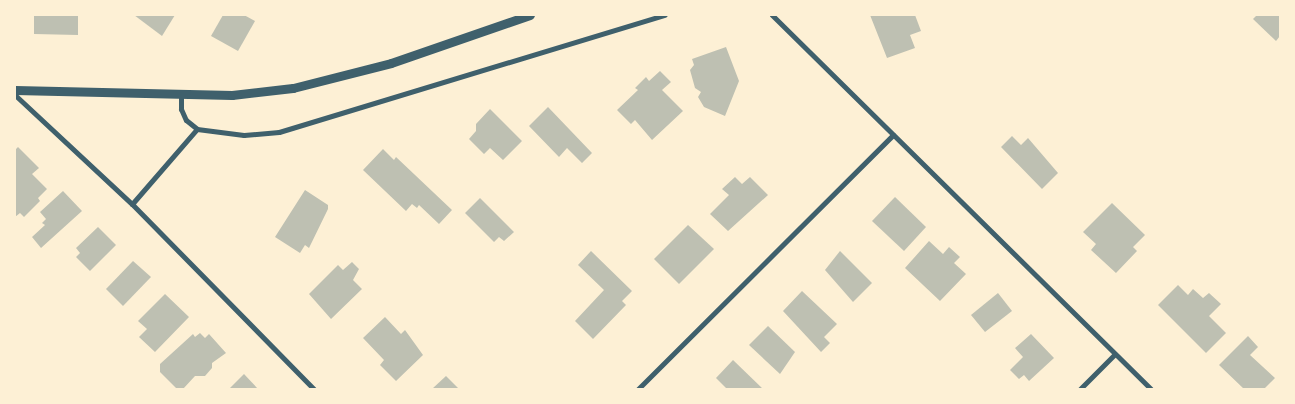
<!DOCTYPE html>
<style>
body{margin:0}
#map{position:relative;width:1295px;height:404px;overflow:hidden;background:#fdf0d5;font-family:Mulish,sans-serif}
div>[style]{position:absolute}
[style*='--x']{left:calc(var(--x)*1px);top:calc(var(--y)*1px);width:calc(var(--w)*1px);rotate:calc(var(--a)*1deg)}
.building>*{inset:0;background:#bec0b2}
.minor>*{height:5px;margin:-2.5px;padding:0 2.5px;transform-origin:2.5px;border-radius:2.5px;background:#3f606c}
.tertiary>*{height:9px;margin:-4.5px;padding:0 4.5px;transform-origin:4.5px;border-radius:4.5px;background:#3f606c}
span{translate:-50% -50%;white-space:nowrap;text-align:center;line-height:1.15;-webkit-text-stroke:5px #fdf0d5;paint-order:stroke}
.frame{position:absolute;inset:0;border:16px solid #fdf0d5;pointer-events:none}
</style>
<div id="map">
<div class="building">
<div style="clip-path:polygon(34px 15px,78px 15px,78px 35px,34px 34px)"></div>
<div style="clip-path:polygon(134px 15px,175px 15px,162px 36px)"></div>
<div style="clip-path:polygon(223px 15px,244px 15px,255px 21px,238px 51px,211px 36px)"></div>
<div style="clip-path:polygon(870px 15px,915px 15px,921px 31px,910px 35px,915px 48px,887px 58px)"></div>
<div style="clip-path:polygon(1257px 15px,1280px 15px,1280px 36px,1276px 41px,1253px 19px)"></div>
<div style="clip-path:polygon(726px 47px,739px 81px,725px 116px,704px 107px,698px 97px,701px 92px,695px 88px,690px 70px,694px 65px,692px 59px)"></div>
<div style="clip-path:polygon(660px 71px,671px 82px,662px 90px,683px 111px,652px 140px,635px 120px,631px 124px,617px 110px,638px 90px,635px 88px,646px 77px,649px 81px)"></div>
<div style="clip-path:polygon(548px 107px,592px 153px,582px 163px,567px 148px,559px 157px,529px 126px)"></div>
<div style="clip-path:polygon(490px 109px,522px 141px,503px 160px,490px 148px,484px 154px,469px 139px,476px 131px,476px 124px)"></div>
<div style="clip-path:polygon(1012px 136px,1021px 145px,1028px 138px,1058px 173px,1042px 189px,1001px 147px)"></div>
<div style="clip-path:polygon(18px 147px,39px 168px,32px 174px,47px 189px,38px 198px,40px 201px,24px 217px,20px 213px,15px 217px,15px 150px)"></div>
<div style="clip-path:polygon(383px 149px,394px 160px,396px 157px,452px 210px,439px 224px,419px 205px,417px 208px,412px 204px,406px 211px,363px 170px)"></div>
<div style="clip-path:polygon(735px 177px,742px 184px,750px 177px,768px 195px,728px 231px,710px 214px,729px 195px,722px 189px)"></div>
<div style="clip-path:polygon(305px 190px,328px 205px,328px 209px,309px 248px,305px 245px,300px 253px,275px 237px)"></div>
<div style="clip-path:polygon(63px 191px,82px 211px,41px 248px,32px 237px,45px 225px,42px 223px,46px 219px,40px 212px)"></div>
<div style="clip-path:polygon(895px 197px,926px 227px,904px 251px,872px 221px)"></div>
<div style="clip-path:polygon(480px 198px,514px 232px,504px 241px,499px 237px,494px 242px,465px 213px)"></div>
<div style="clip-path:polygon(1112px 203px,1145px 235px,1133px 247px,1137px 251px,1116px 273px,1091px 250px,1096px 244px,1083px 232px)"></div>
<div style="clip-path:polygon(688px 225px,714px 249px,679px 284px,654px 259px)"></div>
<div style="clip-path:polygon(98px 227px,116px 245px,90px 271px,76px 257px,80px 253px,76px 248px)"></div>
<div style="clip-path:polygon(929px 241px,943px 254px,949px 247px,960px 257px,954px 263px,966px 274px,940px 301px,905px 268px)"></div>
<div style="clip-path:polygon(591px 251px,632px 291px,622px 301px,626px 305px,593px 339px,575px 321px,604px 290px,578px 265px)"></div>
<div style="clip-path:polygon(840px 251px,872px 283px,853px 302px,825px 270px)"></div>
<div style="clip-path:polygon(133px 261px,151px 277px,123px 306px,106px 289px)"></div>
<div style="clip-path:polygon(352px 262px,359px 269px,353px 280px,362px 289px,331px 319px,309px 294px,338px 265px,343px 270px)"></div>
<div style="clip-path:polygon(1178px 285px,1188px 295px,1193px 289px,1203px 298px,1209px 293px,1221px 304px,1209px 316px,1226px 333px,1206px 353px,1158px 305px)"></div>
<div style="clip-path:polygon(802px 291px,837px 324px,824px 337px,830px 343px,821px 352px,783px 311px)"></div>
<div style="clip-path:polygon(998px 293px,1012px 311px,985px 332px,971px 315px)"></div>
<div style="clip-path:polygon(165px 294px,189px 317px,155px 352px,139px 337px,147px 329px,138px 321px)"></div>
<div style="clip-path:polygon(385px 317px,401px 334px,405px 330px,423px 355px,396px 381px,380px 365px,384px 360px,363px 338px)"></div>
<div style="clip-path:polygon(768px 326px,795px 352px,780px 374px,749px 345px)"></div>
<div style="clip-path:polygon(200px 333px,205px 338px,209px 334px,226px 353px,212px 363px,212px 368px,205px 376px,195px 376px,183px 389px,177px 389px,160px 372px,160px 364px,193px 334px,195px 337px)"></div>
<div style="clip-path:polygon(1031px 334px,1054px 358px,1029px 381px,1024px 375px,1019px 379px,1010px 370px,1023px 357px,1015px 348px)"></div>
<div style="clip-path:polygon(1248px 336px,1258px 347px,1250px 355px,1275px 378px,1264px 389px,1244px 389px,1219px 365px)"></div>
<div style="clip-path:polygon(733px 360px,763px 389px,727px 389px,716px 378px)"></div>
<div style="clip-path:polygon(244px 374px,258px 389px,229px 389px)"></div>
<div style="clip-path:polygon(446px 376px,459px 389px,432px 389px)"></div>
</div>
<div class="minor">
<div style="--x:772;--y:15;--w:532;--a:44.62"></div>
<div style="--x:15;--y:95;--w:160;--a:43"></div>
<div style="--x:132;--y:204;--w:260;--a:45.5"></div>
<div style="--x:181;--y:95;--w:14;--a:90"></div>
<div style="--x:181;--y:109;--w:12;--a:66"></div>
<div style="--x:186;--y:120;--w:14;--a:39"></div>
<div style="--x:197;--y:129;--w:47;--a:7.3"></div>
<div style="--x:244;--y:135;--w:35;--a:-5"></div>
<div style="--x:279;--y:132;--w:403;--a:-16.9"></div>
<div style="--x:132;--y:204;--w:99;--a:-49.1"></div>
<div style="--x:638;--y:389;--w:360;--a:-44.9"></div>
<div style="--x:1080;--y:389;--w:49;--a:-45"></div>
</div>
<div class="tertiary">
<div style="--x:15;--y:90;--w:217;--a:1.3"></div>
<div style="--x:232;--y:95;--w:61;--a:-6.5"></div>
<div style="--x:293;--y:88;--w:101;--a:-14.3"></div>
<div style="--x:391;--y:63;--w:147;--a:-19.1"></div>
</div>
<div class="frame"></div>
</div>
